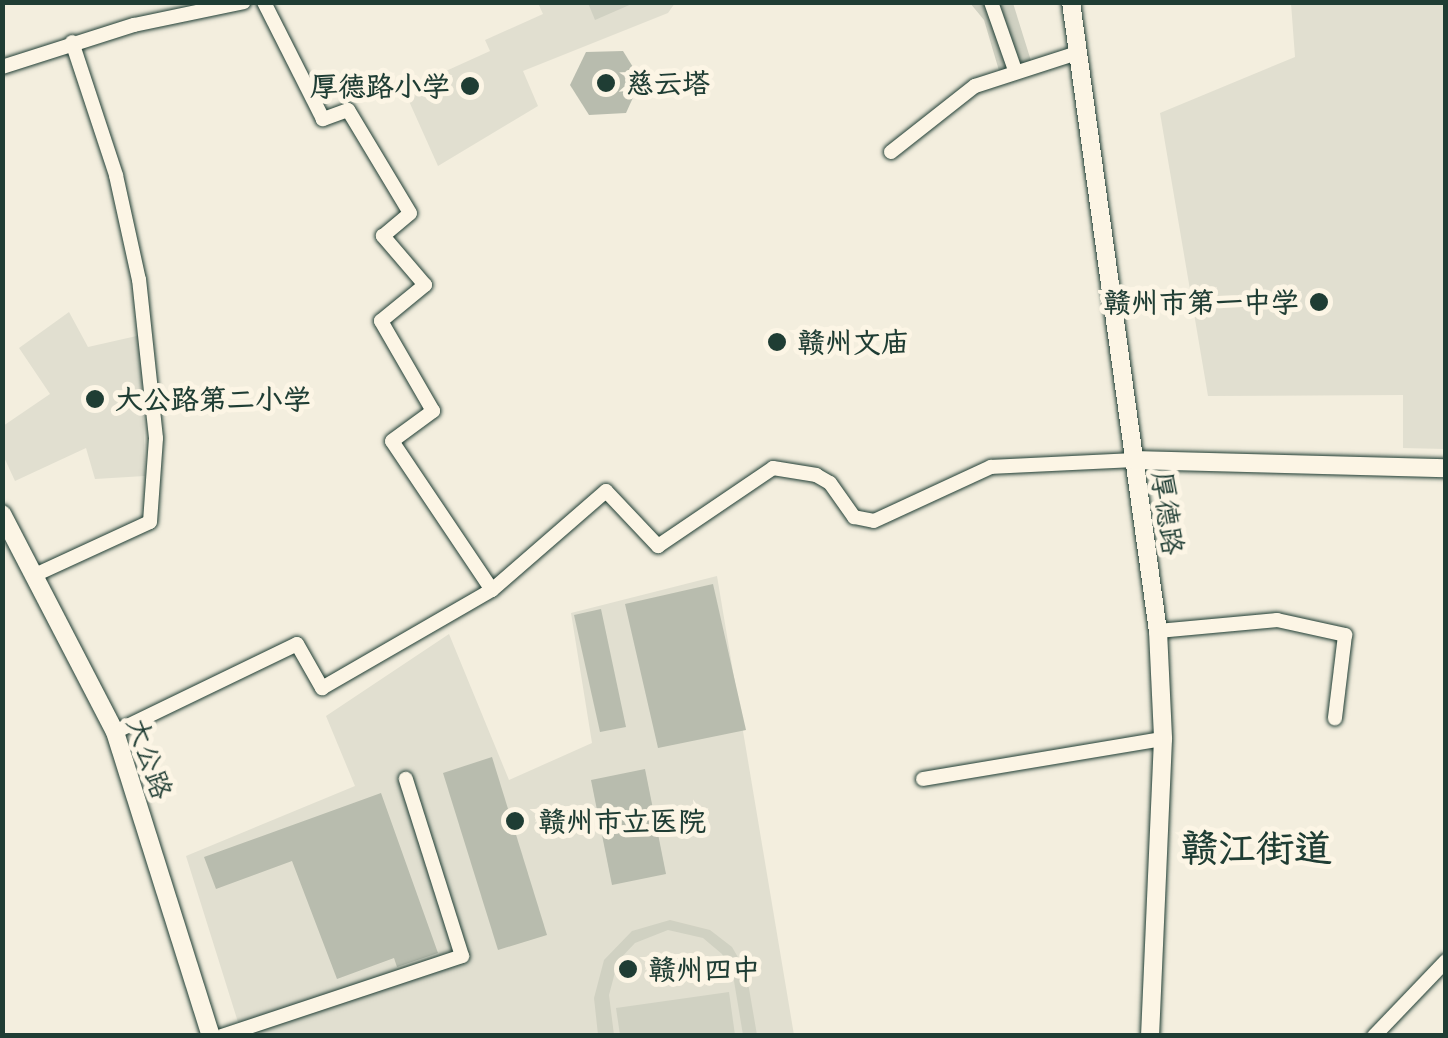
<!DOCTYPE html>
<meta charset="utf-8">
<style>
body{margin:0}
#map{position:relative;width:1448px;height:1038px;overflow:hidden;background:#f3eede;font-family:Delius,"LXGW WenKai TC",sans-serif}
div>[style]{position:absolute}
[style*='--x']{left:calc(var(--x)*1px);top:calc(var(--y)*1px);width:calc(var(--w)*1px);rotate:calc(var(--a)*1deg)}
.built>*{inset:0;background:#e1dfd0}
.green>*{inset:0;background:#d0d1c2}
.building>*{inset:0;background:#b8bcae}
.roads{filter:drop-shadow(0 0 2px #1f3d34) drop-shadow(0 0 2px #1f3d34)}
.minor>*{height:14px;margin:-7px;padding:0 7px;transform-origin:7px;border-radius:7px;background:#fcf5e5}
.tertiary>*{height:18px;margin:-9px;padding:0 9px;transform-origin:9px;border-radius:9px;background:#fcf5e5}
.dots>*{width:28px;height:28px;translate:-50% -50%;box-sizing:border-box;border:5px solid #fcf5e5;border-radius:50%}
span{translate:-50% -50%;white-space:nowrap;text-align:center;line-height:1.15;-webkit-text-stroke:10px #fcf5e5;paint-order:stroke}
.poi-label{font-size:28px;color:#1f3d34;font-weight:700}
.left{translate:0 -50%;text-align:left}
.right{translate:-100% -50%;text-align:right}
.street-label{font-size:28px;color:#1f3d34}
.district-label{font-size:38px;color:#1f3d34;font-weight:700}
.frame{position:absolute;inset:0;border:5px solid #1f3d34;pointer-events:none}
</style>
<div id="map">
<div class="built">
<div style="clip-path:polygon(538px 3px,675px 3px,668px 13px,523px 71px,538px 106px,438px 166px,404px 90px,490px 51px,485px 40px,543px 14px)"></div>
<div style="clip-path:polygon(1291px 3px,1445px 3px,1445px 449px,1403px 448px,1403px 395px,1208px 396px,1160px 113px,1295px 57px)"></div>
<div style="clip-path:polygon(69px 312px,88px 347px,141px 335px,145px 476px,95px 479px,86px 448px,15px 481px,3px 455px,3px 426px,50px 394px,19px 348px)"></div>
<div style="clip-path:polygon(717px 576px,794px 1035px,242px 1035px,186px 856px,355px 786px,326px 716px,449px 634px,509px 780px,592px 743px,571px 613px)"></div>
</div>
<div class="green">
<div style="clip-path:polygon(588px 3px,634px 3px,595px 20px)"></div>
<div style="clip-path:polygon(970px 3px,1013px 3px,1032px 64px,1000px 74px,984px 20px)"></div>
<div style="clip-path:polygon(670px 920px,710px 930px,732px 947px,746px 971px,757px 1035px,743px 1035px,733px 975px,722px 954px,703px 938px,668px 930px,635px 943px,618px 961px,609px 995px,614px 1035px,598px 1035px,594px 998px,604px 960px,632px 931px)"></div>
<div style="clip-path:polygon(729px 992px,735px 1035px,620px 1035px,616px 1008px)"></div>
</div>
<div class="building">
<div style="clip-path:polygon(623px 51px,641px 80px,626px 113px,589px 115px,570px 85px,586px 52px)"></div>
<div style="clip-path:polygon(713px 584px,746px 730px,658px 748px,625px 604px)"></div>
<div style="clip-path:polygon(601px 609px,626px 727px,600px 732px,574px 615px)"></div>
<div style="clip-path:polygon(492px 757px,547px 935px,498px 950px,443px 773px)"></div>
<div style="clip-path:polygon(645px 769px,666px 874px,612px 885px,591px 780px)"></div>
<div style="clip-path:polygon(381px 793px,438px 953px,397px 967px,394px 958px,337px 979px,292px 861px,216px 889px,204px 857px)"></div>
</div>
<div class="roads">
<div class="minor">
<div style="--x:991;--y:2;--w:72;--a:70.6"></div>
<div style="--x:2;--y:67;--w:139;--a:-17.7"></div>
<div style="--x:134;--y:25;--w:112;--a:-11.8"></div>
<div style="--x:891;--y:152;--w:107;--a:-38.2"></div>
<div style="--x:975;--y:86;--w:107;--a:-17.9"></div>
<div style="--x:37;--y:574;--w:124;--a:-24.7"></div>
<div style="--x:150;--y:522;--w:84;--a:-85.9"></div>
<div style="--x:156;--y:438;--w:159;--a:-96.1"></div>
<div style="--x:139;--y:280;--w:107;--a:-102.4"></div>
<div style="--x:116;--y:175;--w:140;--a:-108.3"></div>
<div style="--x:492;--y:590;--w:151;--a:-41"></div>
<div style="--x:606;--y:491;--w:76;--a:46.6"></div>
<div style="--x:658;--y:546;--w:139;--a:-34.1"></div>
<div style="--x:773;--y:468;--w:44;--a:9.2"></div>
<div style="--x:816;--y:475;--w:16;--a:30"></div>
<div style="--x:830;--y:483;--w:42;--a:54.8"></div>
<div style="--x:854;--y:517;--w:20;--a:11"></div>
<div style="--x:874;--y:521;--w:129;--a:-24.8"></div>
<div style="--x:991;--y:467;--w:142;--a:-2.8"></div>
<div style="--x:1158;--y:631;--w:120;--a:-5.3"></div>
<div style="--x:1277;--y:620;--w:70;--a:12.4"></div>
<div style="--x:1345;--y:635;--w:84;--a:96.9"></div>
<div style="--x:115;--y:732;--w:202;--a:-25.8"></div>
<div style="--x:297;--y:644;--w:51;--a:60.4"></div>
<div style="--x:322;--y:688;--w:196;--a:-30"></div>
<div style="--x:492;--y:590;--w:179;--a:-123.9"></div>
<div style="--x:392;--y:441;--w:51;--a:-36.2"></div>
<div style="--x:433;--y:411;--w:104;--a:-120"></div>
<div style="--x:381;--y:321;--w:57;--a:-39.3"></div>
<div style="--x:425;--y:285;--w:65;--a:-130.6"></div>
<div style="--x:383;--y:236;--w:35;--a:-40"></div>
<div style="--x:410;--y:213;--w:120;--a:-121"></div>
<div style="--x:348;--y:110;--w:27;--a:160"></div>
<div style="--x:323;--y:119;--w:131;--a:-116.8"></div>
<div style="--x:923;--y:779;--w:243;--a:-9.5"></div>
<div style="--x:222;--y:1036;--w:253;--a:-18.4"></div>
<div style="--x:462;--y:956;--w:186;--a:-107.6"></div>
<div style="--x:1374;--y:1036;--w:104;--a:-46.2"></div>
</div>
<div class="tertiary">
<div style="--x:1071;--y:2;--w:635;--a:82.13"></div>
<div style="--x:1158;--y:631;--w:108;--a:87.3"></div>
<div style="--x:1163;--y:739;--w:297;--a:92.5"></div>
<div style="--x:1133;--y:460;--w:313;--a:1.5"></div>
<div style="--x:2;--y:514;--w:246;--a:62.6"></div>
<div style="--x:115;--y:732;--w:319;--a:72.5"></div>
</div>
</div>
<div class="dots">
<div style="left:606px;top:83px;background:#1f3d34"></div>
<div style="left:470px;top:86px;background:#1f3d34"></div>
<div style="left:1319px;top:302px;background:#1f3d34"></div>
<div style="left:777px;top:342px;background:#1f3d34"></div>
<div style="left:95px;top:399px;background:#1f3d34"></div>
<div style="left:515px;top:821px;background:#1f3d34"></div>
<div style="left:628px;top:969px;background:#1f3d34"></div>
</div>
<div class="poi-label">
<span class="left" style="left:626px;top:83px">慈云塔</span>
<span class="right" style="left:450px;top:86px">厚德路小学</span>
<span class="right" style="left:1299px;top:302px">赣州市第一中学</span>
<span class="left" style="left:797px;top:342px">赣州文庙</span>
<span class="left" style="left:115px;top:399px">大公路第二小学</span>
<span class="left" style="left:538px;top:821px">赣州市立医院</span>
<span class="left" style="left:648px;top:969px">赣州四中</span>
</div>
<div class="street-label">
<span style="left:1168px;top:513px;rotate:82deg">厚德路</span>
<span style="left:150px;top:758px;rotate:71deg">大公路</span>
</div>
<div class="district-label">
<span style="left:1256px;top:848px">赣江街道</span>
</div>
<div class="frame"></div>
</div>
